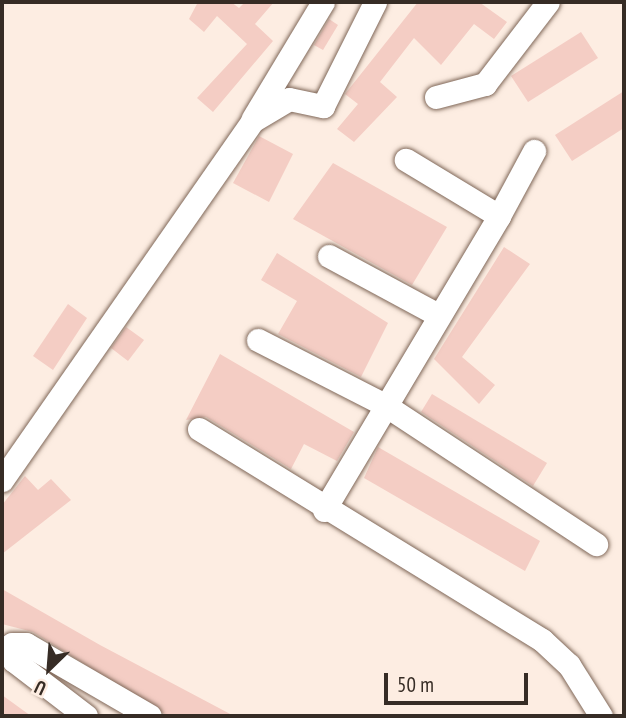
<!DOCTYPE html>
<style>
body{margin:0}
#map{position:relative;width:626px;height:718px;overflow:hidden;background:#fdede2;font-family:"PT Sans Narrow",sans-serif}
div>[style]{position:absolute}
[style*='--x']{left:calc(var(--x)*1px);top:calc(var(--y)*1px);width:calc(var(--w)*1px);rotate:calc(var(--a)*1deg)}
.building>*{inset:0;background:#f4cdc4}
.roads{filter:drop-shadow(0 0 2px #7f6758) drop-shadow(0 0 2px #7f6758)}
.minor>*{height:23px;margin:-11.5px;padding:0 11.5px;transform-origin:11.5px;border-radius:11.5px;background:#fff}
span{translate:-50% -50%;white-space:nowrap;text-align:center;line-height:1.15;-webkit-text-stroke:6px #fdede2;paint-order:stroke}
.frame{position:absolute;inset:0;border:4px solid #362c25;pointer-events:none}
.north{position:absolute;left:14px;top:634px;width:70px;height:70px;-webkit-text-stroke:5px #fdede2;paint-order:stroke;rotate:205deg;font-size:19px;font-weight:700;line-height:28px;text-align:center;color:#362c25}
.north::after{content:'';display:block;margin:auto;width:24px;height:32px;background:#362c25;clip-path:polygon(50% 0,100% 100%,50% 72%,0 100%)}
.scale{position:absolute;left:384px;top:673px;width:144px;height:32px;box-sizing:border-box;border:4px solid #362c25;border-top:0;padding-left:9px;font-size:21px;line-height:24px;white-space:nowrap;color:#362c25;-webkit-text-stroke:5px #fdede2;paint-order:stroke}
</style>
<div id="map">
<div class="building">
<div style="clip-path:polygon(198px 2px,231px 2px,239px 8px,245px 2px,274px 2px,255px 24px,273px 41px,213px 112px,197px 98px,247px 44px,217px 16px,204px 32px,189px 19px)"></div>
<div style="clip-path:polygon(418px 2px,479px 2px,507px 22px,494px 39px,474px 24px,441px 65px,414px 38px,380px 82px,397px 97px,354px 142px,337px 129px,358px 104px,345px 94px)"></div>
<div style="clip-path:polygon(329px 19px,338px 25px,323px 50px,314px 45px)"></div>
<div style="clip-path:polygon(581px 32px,598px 58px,528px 102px,511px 76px)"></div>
<div style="clip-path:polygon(624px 91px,624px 128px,572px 161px,555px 135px)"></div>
<div style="clip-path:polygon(259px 136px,293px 154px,269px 202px,233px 183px)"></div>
<div style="clip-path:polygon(333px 163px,447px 227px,412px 285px,293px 219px)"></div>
<div style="clip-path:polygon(504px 247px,530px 264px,462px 357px,495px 385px,479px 404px,434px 359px)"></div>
<div style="clip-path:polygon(277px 253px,388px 323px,361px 377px,278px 334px,297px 301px,261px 280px)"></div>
<div style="clip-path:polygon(68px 304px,87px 318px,53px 370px,33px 356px)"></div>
<div style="clip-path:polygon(126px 327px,144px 340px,128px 361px,111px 348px)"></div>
<div style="clip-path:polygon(220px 354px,354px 432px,337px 461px,304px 444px,291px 469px,206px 417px,186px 420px)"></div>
<div style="clip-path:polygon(432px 394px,547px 463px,533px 486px,421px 412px)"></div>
<div style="clip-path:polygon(378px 447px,540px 541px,525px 571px,364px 478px)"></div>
<div style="clip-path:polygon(25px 476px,38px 490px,51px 479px,71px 500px,2px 554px,2px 505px)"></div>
<div style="clip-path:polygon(2px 589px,100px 645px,234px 716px,168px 716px,33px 632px,2px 624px)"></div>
<div style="clip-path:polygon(2px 695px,31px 716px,2px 716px)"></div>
</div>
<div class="roads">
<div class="minor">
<div style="--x:436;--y:97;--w:51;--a:-14.9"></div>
<div style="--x:485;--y:84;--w:103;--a:-52.5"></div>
<div style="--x:253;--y:118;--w:135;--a:-58.9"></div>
<div style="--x:499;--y:216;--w:74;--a:-61.7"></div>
<div style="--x:329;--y:256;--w:124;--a:28.4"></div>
<div style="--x:258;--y:340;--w:143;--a:27.1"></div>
<div style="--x:385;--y:405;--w:253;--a:33.4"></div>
<div style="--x:199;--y:429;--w:403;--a:31.6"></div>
<div style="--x:542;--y:640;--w:37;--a:43"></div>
<div style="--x:569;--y:665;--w:60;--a:57.9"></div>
<div style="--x:2;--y:480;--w:437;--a:-55.1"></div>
<div style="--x:252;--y:121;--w:43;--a:-30.7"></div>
<div style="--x:289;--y:99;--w:35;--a:12"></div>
<div style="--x:323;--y:106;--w:116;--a:-63.4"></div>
<div style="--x:324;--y:510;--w:342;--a:-59.2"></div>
<div style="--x:499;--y:216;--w:109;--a:-148.9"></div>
<div style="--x:86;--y:716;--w:91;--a:-142.6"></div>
<div style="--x:14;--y:661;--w:17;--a:-97"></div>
<div style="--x:12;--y:644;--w:14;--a:0"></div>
<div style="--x:26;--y:644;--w:143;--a:30.1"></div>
</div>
</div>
<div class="frame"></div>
<div class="north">U</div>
<div class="scale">50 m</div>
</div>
